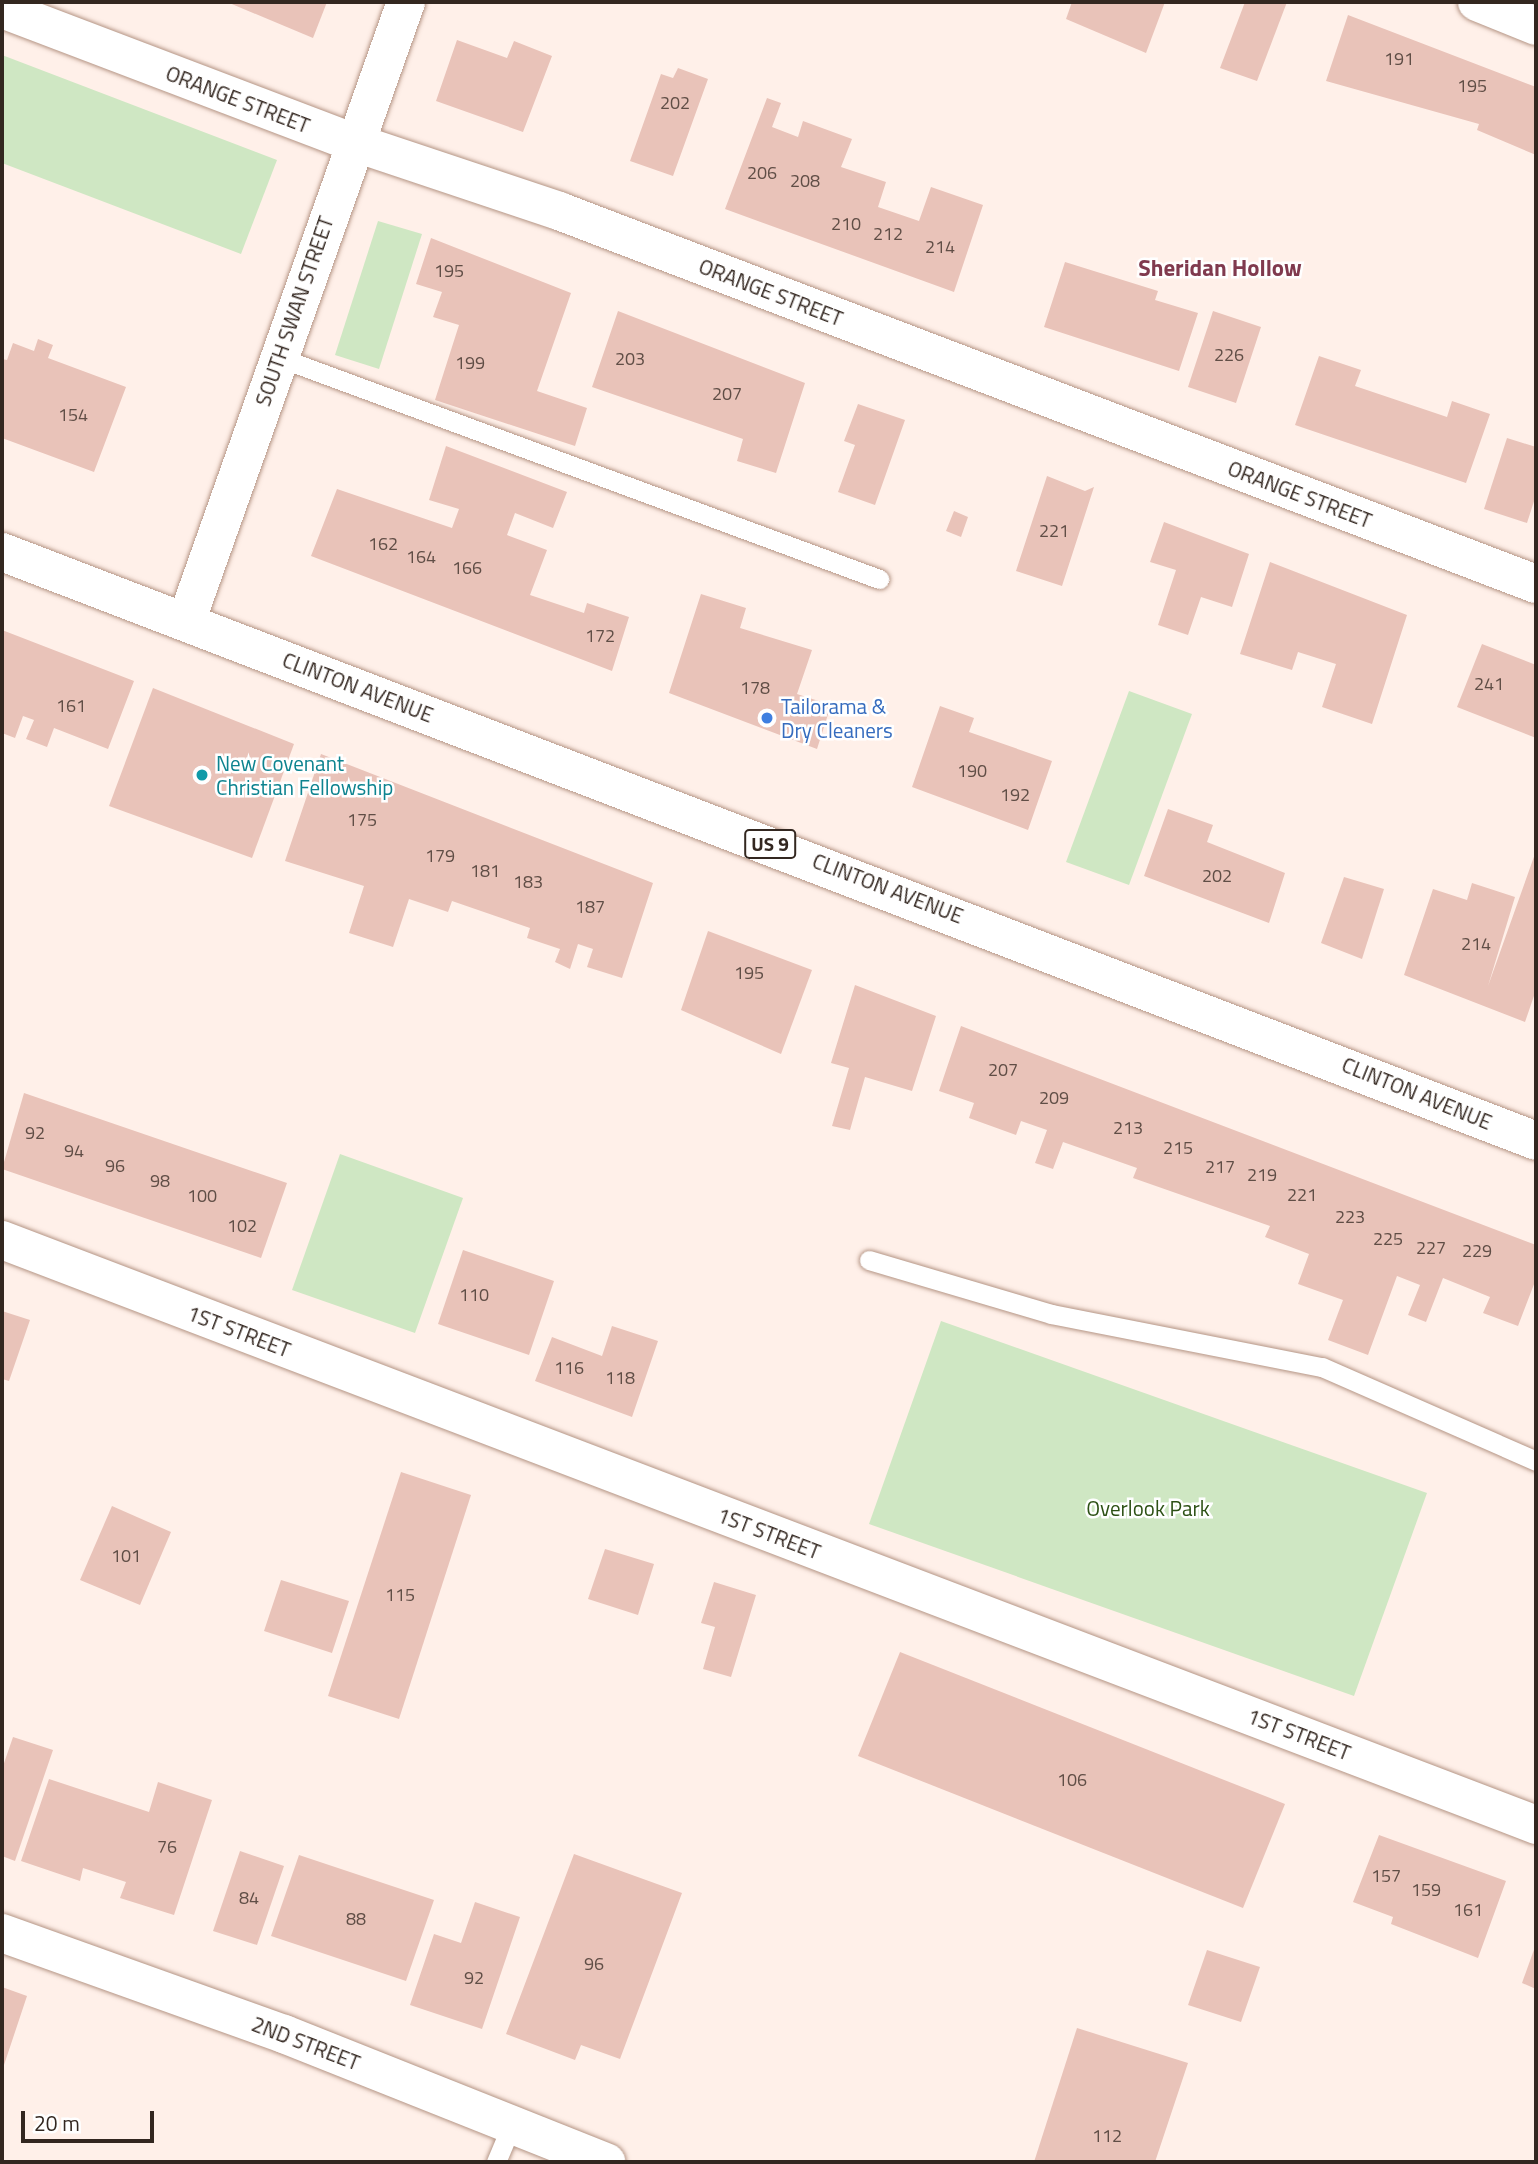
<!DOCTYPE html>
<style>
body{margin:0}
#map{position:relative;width:1538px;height:2164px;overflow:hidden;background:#fff0e9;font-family:"Titillium Web",sans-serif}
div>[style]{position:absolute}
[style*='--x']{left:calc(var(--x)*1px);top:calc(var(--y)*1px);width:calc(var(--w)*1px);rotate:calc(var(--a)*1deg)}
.green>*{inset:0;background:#cfe7c3}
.building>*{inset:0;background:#e9c3b9}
.roads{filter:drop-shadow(0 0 2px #b59585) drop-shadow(0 0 2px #b59585)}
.lane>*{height:19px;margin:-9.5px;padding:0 9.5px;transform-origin:9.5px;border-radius:9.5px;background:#fff}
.street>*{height:38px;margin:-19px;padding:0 19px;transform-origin:19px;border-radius:19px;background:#fff}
.primary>*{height:38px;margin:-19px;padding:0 19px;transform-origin:19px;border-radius:19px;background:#fff}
.dots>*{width:19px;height:19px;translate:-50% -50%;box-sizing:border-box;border:4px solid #fff;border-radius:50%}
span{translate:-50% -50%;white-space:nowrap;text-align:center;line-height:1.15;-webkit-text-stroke:5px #fff;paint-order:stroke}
.number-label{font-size:18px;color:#604e46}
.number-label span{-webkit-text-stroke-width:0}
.shield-label span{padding:2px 5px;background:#fff;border:2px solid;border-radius:5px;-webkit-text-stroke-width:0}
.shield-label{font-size:19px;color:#332720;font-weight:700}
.street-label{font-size:21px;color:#332720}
.shop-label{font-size:21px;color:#366cbe}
.left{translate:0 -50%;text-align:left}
.culture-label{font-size:21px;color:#0d838f}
.park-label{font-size:21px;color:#2d5115}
.neighbourhood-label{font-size:23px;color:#803a4e;font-weight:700}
.frame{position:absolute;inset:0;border:4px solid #332720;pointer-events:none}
.scale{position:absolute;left:21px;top:2111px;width:133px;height:32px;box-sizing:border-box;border:4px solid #332720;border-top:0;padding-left:9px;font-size:21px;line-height:24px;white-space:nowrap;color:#332720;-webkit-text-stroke:5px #fff;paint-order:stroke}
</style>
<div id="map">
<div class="green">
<div style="clip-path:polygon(2px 55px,277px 160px,241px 254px,2px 163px)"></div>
<div style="clip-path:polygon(378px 221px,422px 234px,379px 369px,335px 355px)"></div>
<div style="clip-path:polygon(1129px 691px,1192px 714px,1129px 885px,1066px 862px)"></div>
<div style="clip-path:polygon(340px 1154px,463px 1198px,415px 1333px,292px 1290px)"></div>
<div style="clip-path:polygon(941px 1321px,1427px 1493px,1354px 1696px,869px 1524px)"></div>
</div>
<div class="building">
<div style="clip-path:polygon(227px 2px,327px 2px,313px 38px)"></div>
<div style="clip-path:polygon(1072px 2px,1165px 2px,1146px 53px,1066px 19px)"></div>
<div style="clip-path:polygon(1245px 2px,1287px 2px,1257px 81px,1220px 68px)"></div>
<div style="clip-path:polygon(1348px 15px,1536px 87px,1536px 155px,1477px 130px,1479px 124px,1326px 81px)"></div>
<div style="clip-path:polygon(457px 40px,507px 58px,514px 41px,552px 56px,523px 132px,436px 101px)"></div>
<div style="clip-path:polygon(678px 68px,708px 79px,673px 176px,630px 161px,661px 74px,673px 78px)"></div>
<div style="clip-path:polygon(767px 98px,781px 103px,772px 127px,798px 137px,803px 121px,852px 139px,841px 167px,886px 182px,878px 207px,919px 221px,931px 187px,983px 205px,954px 292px,725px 209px)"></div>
<div style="clip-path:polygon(431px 238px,571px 293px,537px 391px,587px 408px,575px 446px,435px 400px,459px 325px,433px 317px,442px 292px,416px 284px)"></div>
<div style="clip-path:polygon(1065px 262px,1158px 291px,1155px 300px,1198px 313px,1179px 371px,1044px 327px)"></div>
<div style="clip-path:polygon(618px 311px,805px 383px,776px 473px,737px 461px,743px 439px,592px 387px)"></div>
<div style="clip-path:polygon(1213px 311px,1261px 327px,1236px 403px,1188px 387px)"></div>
<div style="clip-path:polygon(38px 339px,53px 345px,48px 358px,126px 387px,94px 472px,2px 438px,2px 359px,7px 360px,13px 343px,34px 351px)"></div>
<div style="clip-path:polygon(1319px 356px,1361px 370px,1355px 386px,1447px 417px,1452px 401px,1490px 414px,1466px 483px,1295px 425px)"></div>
<div style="clip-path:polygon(858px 404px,905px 420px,875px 505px,838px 492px,855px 445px,844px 441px)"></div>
<div style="clip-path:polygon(1507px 438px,1536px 447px,1536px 495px,1527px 523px,1484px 509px)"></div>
<div style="clip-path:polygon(446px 446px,567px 492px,553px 528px,515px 513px,507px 535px,547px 550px,530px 595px,584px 613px,587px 603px,629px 617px,612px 671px,311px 556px,337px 489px,452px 528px,459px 509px,429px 500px)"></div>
<div style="clip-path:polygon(1047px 476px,1085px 491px,1094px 487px,1062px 586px,1016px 571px)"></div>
<div style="clip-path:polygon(954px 511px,968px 517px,961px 537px,946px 531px)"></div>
<div style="clip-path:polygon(1164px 522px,1249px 554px,1232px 607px,1201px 597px,1188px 635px,1158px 625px,1176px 570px,1150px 562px)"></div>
<div style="clip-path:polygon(1270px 562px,1407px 615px,1372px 724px,1322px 707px,1336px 664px,1298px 652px,1292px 670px,1240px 654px)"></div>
<div style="clip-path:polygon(701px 594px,746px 608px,740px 628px,812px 650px,797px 694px,831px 705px,817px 749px,669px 693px)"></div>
<div style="clip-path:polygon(2px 630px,134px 681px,108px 749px,54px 728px,47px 747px,26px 739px,34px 720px,23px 716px,15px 738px,2px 733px)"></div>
<div style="clip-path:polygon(1482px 644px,1536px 665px,1536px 738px,1457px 707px)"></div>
<div style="clip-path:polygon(153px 688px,294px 744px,252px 858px,109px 806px)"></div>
<div style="clip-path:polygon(940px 706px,974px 718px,969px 732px,1052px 761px,1028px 830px,912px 787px)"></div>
<div style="clip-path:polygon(321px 754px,653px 883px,622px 978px,587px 967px,593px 949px,578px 944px,570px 969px,555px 962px,560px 949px,527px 938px,530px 928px,452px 901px,448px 912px,409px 899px,393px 947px,349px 933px,364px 886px,285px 861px)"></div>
<div style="clip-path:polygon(1168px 809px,1213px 825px,1207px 842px,1285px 873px,1269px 923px,1144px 876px)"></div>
<div style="clip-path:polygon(1536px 851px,1536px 990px,1525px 1022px,1404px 975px,1433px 889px,1467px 900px,1472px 883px,1515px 897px,1488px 986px)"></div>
<div style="clip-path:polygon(1344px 877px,1384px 889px,1362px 959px,1321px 943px)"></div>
<div style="clip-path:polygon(708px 931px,812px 970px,781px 1054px,681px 1010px)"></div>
<div style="clip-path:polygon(855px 985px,936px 1016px,912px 1091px,865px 1077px,850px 1130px,832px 1126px,849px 1068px,831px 1063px)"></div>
<div style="clip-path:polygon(961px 1026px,1536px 1245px,1536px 1279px,1518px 1326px,1483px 1313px,1490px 1297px,1443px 1278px,1426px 1322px,1408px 1315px,1420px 1285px,1397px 1276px,1368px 1355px,1328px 1340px,1343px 1300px,1298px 1284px,1309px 1254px,1265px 1237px,1270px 1226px,1133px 1178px,1137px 1168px,1063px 1142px,1053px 1169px,1035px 1163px,1047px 1130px,1021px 1121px,1016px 1135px,969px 1118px,974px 1103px,939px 1091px)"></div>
<div style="clip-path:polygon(24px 1093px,287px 1183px,261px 1258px,2px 1169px)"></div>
<div style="clip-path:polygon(463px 1250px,554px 1281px,529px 1355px,438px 1324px)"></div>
<div style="clip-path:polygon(2px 1311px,30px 1320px,9px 1381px,2px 1379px)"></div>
<div style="clip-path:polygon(612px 1326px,658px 1341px,632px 1417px,535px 1381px,552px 1337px,602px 1356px)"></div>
<div style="clip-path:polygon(401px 1472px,471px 1495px,399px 1719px,328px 1696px)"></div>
<div style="clip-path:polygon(112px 1506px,171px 1532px,140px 1605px,80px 1580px)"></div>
<div style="clip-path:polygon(605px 1549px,654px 1564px,638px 1615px,588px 1599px)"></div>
<div style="clip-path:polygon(281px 1580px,349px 1601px,332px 1653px,264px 1631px)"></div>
<div style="clip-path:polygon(714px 1582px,756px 1595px,731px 1677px,703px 1669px,715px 1627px,701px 1623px)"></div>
<div style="clip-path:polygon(900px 1652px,1285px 1804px,1243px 1908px,858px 1756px)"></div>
<div style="clip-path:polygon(13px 1737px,53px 1750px,15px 1861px,2px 1856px,2px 1769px)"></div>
<div style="clip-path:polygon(49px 1779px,149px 1812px,158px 1782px,212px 1800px,174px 1915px,120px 1898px,126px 1882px,83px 1868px,80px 1881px,21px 1861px)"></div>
<div style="clip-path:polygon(1379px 1835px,1506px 1881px,1478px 1958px,1391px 1924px,1393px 1917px,1353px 1902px)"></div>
<div style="clip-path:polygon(240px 1851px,284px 1866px,257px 1945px,213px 1931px)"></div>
<div style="clip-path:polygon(574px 1854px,682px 1893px,620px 2059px,581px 2045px,575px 2060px,506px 2034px)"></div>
<div style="clip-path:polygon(299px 1855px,434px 1900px,406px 1981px,271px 1936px)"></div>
<div style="clip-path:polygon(475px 1902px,520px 1917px,482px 2029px,410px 2005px,434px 1934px,461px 1943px)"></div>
<div style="clip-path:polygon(1536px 1944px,1536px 1989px,1522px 1983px)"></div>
<div style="clip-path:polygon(1207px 1950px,1260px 1967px,1241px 2022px,1188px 2005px)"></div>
<div style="clip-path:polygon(2px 1987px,27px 1996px,2px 2071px)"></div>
<div style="clip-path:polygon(1077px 2028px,1188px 2063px,1155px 2162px,1034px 2162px)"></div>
</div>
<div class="roads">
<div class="lane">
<div style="--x:278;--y:357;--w:641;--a:20.27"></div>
<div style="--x:869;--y:1260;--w:190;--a:16.5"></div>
<div style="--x:1051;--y:1314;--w:276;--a:11.1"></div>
<div style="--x:1322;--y:1367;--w:234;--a:23.7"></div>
<div style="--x:496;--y:2162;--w:41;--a:-67.2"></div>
</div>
<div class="street">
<div style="--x:1477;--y:2;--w:64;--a:22.1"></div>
<div style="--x:2;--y:9;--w:375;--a:20.8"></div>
<div style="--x:353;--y:142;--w:217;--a:18.5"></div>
<div style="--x:559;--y:211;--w:1046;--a:20.9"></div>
<div style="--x:186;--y:622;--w:658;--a:-70.46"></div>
<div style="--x:2;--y:1240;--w:1642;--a:20.87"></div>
<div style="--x:2;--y:1933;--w:300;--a:19.7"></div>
<div style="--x:284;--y:2034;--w:347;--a:21.7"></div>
</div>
<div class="primary">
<div style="--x:2;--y:552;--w:1643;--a:21"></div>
</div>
</div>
<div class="dots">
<div style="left:767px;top:718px;background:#3f7fe0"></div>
<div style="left:202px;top:775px;background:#0f9aa8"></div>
</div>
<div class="number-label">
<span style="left:1399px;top:59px">191</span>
<span style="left:1472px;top:86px">195</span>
<span style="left:675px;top:103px">202</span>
<span style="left:762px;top:173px">206</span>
<span style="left:805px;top:181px">208</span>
<span style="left:846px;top:224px">210</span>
<span style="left:888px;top:234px">212</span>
<span style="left:940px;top:247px">214</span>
<span style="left:449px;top:271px">195</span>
<span style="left:1229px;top:355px">226</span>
<span style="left:630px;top:359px">203</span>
<span style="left:470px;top:363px">199</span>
<span style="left:727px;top:394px">207</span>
<span style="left:73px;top:415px">154</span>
<span style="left:1054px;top:531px">221</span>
<span style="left:383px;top:544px">162</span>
<span style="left:421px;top:557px">164</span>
<span style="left:467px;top:568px">166</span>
<span style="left:600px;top:636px">172</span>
<span style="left:1489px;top:684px">241</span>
<span style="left:755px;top:688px">178</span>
<span style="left:71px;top:706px">161</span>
<span style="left:972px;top:771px">190</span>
<span style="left:1015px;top:795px">192</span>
<span style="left:362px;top:820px">175</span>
<span style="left:440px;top:856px">179</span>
<span style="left:485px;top:871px">181</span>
<span style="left:1217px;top:876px">202</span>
<span style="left:528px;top:882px">183</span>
<span style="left:590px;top:907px">187</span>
<span style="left:1476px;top:944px">214</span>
<span style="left:749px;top:973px">195</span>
<span style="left:1003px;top:1070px">207</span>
<span style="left:1054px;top:1098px">209</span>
<span style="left:1128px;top:1128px">213</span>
<span style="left:35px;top:1133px">92</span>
<span style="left:1178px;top:1148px">215</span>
<span style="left:74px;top:1151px">94</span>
<span style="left:115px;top:1166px">96</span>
<span style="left:1220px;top:1167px">217</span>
<span style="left:1262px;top:1175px">219</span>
<span style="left:160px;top:1181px">98</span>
<span style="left:1302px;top:1195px">221</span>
<span style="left:202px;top:1196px">100</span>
<span style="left:1350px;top:1217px">223</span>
<span style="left:242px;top:1226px">102</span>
<span style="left:1388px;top:1239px">225</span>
<span style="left:1431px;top:1248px">227</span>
<span style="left:1477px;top:1251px">229</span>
<span style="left:474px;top:1295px">110</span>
<span style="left:569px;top:1368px">116</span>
<span style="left:620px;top:1378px">118</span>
<span style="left:126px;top:1556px">101</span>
<span style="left:400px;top:1595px">115</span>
<span style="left:1072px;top:1780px">106</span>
<span style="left:167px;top:1847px">76</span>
<span style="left:1386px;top:1876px">157</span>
<span style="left:1426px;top:1890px">159</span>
<span style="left:249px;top:1898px">84</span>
<span style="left:1468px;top:1910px">161</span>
<span style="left:356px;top:1919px">88</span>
<span style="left:594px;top:1964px">96</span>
<span style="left:474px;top:1978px">92</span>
<span style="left:1107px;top:2136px">112</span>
</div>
<div class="shield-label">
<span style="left:770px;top:844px">US 9</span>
</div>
<div class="street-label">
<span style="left:238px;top:99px;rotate:21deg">ORANGE STREET</span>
<span style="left:771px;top:292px;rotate:21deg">ORANGE STREET</span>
<span style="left:294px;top:311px;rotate:-71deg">SOUTH SWAN STREET</span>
<span style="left:1300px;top:494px;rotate:21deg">ORANGE STREET</span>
<span style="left:358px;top:687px;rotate:21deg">CLINTON AVENUE</span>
<span style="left:888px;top:888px;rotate:21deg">CLINTON AVENUE</span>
<span style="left:1417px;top:1093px;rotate:22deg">CLINTON AVENUE</span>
<span style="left:239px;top:1331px;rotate:21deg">1ST STREET</span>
<span style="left:769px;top:1533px;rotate:21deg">1ST STREET</span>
<span style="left:1299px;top:1734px;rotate:21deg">1ST STREET</span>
<span style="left:306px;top:2043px;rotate:21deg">2ND STREET</span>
</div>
<div class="shop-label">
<span class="left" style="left:781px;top:718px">Tailorama &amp;<br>Dry Cleaners</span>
</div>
<div class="culture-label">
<span class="left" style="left:216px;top:775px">New Covenant<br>Christian Fellowship</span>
</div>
<div class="park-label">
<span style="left:1148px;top:1508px">Overlook Park</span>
</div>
<div class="neighbourhood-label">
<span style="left:1220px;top:268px">Sheridan Hollow</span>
</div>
<div class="frame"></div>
<div class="scale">20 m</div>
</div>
